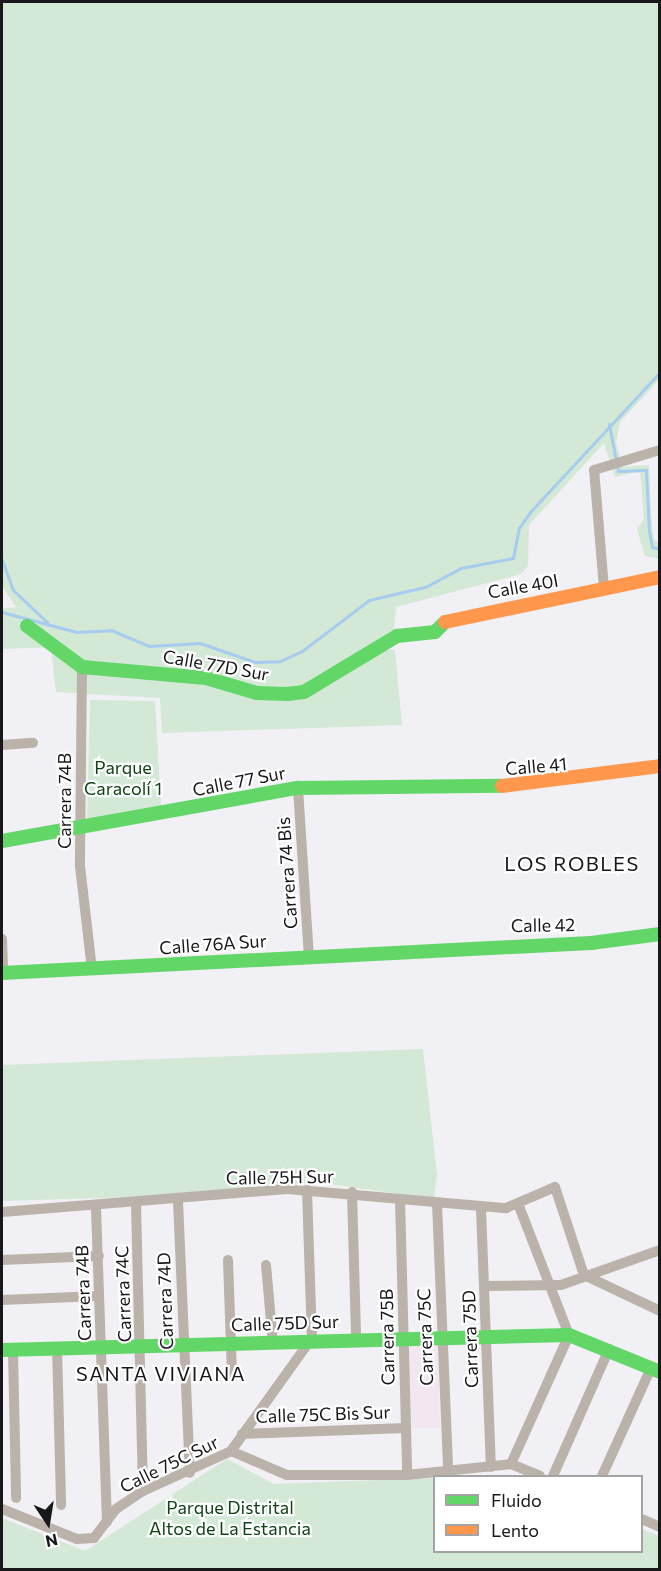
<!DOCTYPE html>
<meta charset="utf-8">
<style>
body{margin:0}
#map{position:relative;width:661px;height:1571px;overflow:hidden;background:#f0f0f5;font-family:Commissioner,sans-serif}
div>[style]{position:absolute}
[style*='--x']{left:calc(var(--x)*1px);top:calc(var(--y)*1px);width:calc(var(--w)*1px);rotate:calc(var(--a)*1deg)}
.education>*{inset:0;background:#f2e7f1}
.green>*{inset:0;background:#d4e8d6}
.stream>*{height:3px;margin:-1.5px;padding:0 1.5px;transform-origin:1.5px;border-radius:1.5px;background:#a6ccee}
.street>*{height:10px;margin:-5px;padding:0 5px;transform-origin:5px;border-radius:5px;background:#bbb3aa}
.fast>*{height:14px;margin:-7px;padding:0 7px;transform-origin:7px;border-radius:7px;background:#63d668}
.slow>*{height:14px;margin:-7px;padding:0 7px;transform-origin:7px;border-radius:7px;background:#ff974d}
span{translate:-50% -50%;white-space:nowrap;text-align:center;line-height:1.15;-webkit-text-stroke:4.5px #fff;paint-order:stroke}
.street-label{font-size:18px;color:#18181b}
.park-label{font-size:18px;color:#0f4314}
.neighbourhood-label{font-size:20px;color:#18181b;letter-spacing:1.5px}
.frame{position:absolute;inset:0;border:3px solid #18181b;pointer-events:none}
.legend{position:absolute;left:433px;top:1475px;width:210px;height:78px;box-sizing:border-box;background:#fff;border:2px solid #a3a3a4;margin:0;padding:8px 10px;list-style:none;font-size:18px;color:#18181b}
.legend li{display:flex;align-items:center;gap:12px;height:30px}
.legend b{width:30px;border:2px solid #a3a3a4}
.north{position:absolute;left:18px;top:1493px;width:60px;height:60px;-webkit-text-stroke:4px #fff;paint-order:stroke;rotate:168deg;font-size:16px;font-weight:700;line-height:24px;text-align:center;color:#18181b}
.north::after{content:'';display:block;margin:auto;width:21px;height:27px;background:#18181b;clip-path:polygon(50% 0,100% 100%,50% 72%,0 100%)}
</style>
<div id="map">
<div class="education">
<div style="clip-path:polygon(438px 1344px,440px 1428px,406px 1428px,404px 1345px)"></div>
</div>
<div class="green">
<div style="clip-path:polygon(2px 2px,659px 2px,659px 380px,620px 422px,616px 443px,623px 467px,649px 465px,651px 515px,654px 540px,659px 542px,659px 574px,659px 559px,645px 556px,637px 529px,644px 519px,640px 471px,615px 477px,604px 443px,529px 525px,528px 566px,521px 574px,396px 607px,394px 629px,361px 650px,395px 650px,402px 725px,162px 733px,160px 698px,56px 692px,51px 647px,2px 649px,2px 609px,16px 607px,2px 586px)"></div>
<div style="clip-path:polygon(90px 700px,155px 701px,161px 807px,87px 824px)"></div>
<div style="clip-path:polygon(423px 1049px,437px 1175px,434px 1199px,316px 1182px,168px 1196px,2px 1201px,2px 1065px)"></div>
<div style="clip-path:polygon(227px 1459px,274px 1484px,434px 1478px,434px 1552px,642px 1552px,642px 1529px,659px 1536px,659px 1569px,2px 1569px,2px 1518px,85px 1551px)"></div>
</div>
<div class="stream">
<div style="--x:609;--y:424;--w:48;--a:79.2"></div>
<div style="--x:618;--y:471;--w:28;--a:-2"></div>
<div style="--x:646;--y:470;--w:61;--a:87.2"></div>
<div style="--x:649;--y:531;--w:16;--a:79"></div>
<div style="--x:652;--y:547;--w:8;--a:14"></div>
<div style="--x:2;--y:560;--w:32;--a:70"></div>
<div style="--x:13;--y:590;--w:47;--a:43.3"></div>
<div style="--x:2;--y:612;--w:77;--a:15.1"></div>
<div style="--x:76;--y:632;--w:35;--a:-3"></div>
<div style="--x:111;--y:630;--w:41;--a:22.8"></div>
<div style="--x:149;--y:646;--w:51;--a:-3.4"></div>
<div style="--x:200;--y:643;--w:58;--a:19.1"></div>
<div style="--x:255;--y:662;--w:25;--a:-2"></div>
<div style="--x:280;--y:661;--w:24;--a:-24"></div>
<div style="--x:302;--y:651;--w:84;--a:-37.3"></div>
<div style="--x:369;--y:600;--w:57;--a:-13.1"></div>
<div style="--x:425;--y:587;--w:41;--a:-27.8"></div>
<div style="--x:461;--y:568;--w:53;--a:-10.9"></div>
<div style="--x:513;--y:558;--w:31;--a:-79"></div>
<div style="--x:519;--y:528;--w:19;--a:-55"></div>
<div style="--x:530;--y:512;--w:191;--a:-47.1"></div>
</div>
<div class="street">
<div style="--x:604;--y:588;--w:118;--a:-94.8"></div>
<div style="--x:594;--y:470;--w:69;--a:-16.9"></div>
<div style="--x:82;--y:667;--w:199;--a:90.6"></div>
<div style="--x:80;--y:866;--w:104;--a:83.4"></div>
<div style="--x:2;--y:745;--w:31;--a:-4"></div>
<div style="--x:298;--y:788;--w:168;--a:86.3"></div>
<div style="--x:2;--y:939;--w:33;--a:88"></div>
<div style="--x:307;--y:1190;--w:151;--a:88.1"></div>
<div style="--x:352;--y:1192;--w:147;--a:88.4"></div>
<div style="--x:400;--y:1199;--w:276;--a:88.5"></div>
<div style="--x:178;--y:1201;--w:272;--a:87.5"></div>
<div style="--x:437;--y:1203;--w:268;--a:87.6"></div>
<div style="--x:136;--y:1204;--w:287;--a:88.6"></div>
<div style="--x:96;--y:1208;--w:314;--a:88"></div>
<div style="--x:481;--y:1209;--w:258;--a:87.8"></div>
<div style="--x:2;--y:1212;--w:286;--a:-4.6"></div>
<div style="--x:287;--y:1189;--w:220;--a:5"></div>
<div style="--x:506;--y:1208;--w:53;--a:-23.2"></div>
<div style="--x:555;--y:1187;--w:93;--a:71.8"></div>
<div style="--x:2;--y:1260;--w:97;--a:-2.4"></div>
<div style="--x:228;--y:1260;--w:117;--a:88"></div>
<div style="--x:266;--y:1265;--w:78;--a:84.9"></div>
<div style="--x:584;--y:1275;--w:84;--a:25.3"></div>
<div style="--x:486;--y:1286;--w:75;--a:-0.8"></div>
<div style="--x:561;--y:1285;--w:105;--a:-19.5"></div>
<div style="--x:2;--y:1300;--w:97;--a:-2.4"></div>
<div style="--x:57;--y:1348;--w:157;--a:88.5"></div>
<div style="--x:13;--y:1350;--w:148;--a:88.8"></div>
<div style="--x:242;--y:1434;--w:164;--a:-2.1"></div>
<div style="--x:231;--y:1451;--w:61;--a:23.2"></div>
<div style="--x:287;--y:1475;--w:120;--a:0"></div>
<div style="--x:407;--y:1475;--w:105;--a:-6"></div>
<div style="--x:511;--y:1464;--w:141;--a:-65.8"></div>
<div style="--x:569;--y:1335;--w:138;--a:-111.2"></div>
<div style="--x:511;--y:1464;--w:31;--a:22"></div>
<div style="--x:553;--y:1476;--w:139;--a:-66.2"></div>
<div style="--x:602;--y:1476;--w:119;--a:-65.6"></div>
<div style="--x:2;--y:1509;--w:81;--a:21.8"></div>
<div style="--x:77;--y:1539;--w:17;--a:-3"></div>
<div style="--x:94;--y:1538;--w:36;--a:-53"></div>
<div style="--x:116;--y:1509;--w:32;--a:-34"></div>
<div style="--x:143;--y:1491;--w:97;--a:-24.4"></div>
<div style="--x:231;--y:1451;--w:134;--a:-54.4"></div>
<div style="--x:642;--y:1519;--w:20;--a:24"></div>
</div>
<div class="fast">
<div style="--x:27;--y:626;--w:69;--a:36.7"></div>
<div style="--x:82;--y:667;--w:124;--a:5.1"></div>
<div style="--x:206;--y:678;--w:53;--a:16.4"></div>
<div style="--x:257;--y:693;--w:30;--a:2"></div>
<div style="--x:287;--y:694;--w:17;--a:-7"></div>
<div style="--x:304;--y:692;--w:109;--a:-31.1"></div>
<div style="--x:397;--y:636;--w:38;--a:-6"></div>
<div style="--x:435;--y:632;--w:14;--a:-45"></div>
<div style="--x:2;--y:841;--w:301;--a:-10.2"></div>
<div style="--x:298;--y:788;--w:204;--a:-0.6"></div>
<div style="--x:2;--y:973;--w:590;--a:-2.92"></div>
<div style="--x:591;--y:943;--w:70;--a:-7.4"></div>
<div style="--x:2;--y:1350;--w:567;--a:-1.52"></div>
<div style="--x:569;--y:1335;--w:98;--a:22.1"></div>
</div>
<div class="slow">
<div style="--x:445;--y:622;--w:220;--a:-11.8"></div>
<div style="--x:502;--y:786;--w:159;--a:-7.2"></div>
</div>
<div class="street-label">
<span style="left:523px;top:586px;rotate:-10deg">Calle 40I</span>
<span style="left:216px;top:665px;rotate:10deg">Calle 77D Sur</span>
<span style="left:536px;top:766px;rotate:-5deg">Calle 41</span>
<span style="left:239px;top:781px;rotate:-11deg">Calle 77 Sur</span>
<span style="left:64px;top:801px;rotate:-90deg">Carrera 74B</span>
<span style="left:287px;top:873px;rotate:-94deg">Carrera 74 Bis</span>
<span style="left:543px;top:925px;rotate:-1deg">Calle 42</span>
<span style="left:213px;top:944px;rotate:-4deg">Calle 76A Sur</span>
<span style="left:280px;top:1177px;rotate:-1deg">Calle 75H Sur</span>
<span style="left:83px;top:1293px;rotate:-92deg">Carrera 74B</span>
<span style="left:123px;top:1294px;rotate:-92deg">Carrera 74C</span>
<span style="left:165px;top:1301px;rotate:-92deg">Carrera 74D</span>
<span style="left:285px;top:1323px;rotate:-2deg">Calle 75D Sur</span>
<span style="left:387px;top:1337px;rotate:-91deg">Carrera 75B</span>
<span style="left:425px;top:1337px;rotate:-92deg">Carrera 75C</span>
<span style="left:470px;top:1339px;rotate:-92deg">Carrera 75D</span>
<span style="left:323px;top:1414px;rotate:-2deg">Calle 75C Bis Sur</span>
<span style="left:169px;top:1464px;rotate:-26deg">Calle 75C Sur</span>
</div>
<div class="park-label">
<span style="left:123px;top:778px">Parque<br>Caracolí 1</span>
<span style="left:230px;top:1518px">Parque Distrital<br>Altos de La Estancia</span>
</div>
<div class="neighbourhood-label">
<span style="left:572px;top:863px">LOS ROBLES</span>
<span style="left:161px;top:1373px">SANTA VIVIANA</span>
</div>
<div class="frame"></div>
<ul class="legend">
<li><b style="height:8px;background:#63d668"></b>Fluido</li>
<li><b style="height:8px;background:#ff974d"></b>Lento</li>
</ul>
<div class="north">N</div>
</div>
